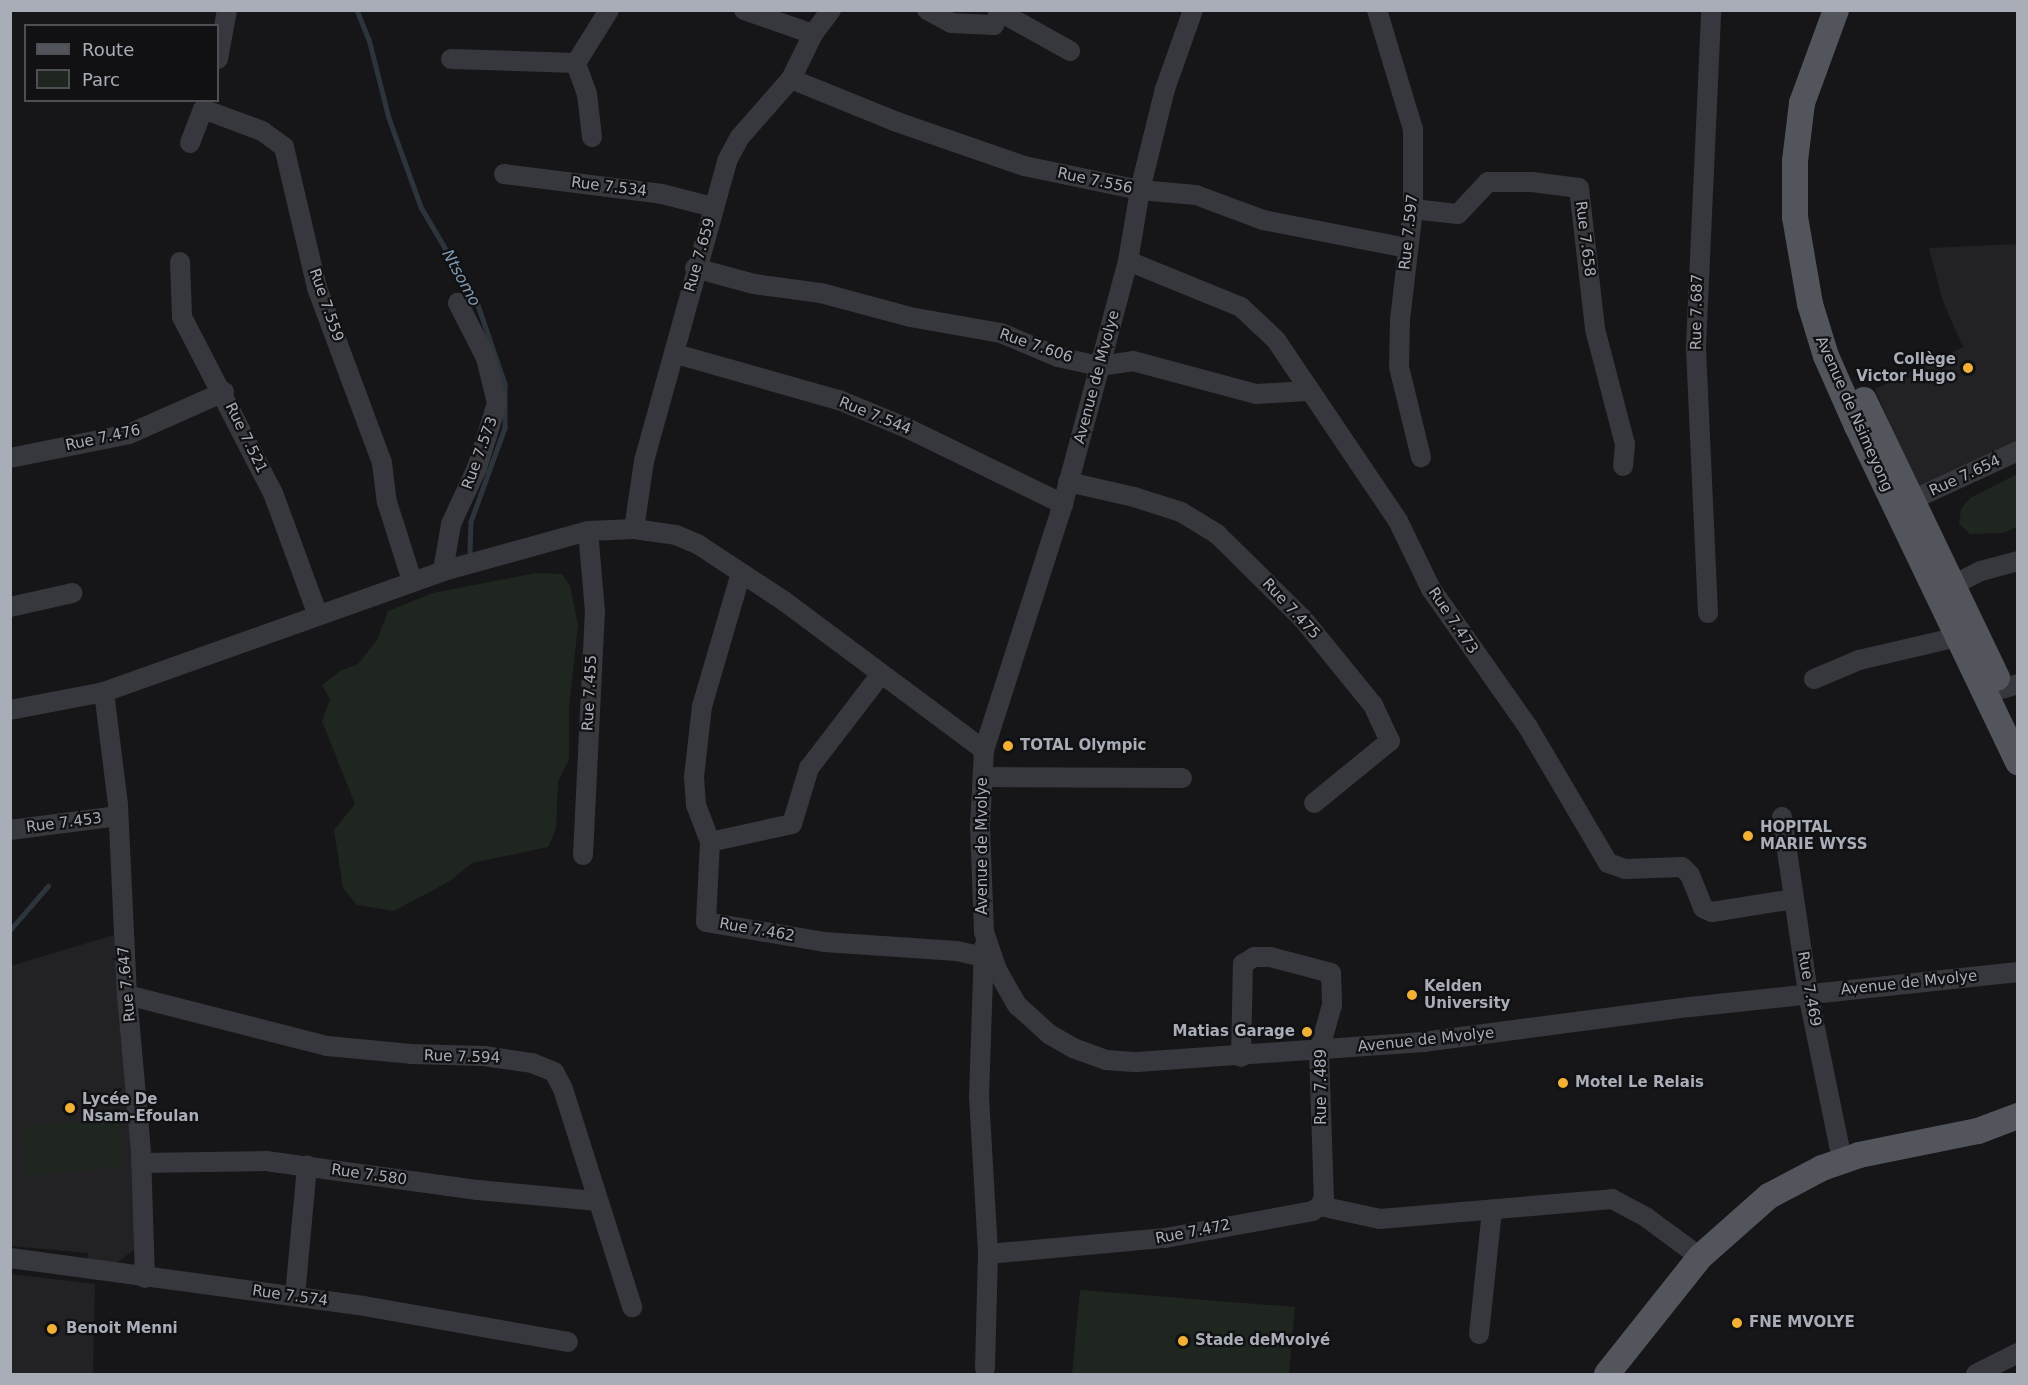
<!DOCTYPE html>
<meta charset="utf-8">
<style>
body{margin:0}
#map{position:relative;width:2028px;height:1385px;overflow:hidden;background:#161618;font-family:"DejaVu Sans",sans-serif}
div>[style]{position:absolute}
[style*='--x']{left:calc(var(--x)*1px);top:calc(var(--y)*1px);width:calc(var(--w)*1px);rotate:calc(var(--a)*1deg)}
.built>*{inset:0;background:#222225}
.green>*{inset:0;background:#1e261f}
.stream>*{height:4.5px;margin:-2.25px;padding:0 2.25px;transform-origin:2.25px;border-radius:2.25px;background:#2c353c}
.minor>*{height:20px;margin:-10px;padding:0 10px;transform-origin:10px;border-radius:10px;background:#37383d}
.major>*{height:26px;margin:-13px;padding:0 13px;transform-origin:13px;border-radius:13px;background:#53555c}
.dots>*{width:16px;height:16px;translate:-50% -50%;box-sizing:border-box;border:3px solid #111113;border-radius:50%}
span{translate:-50% -50%;white-space:nowrap;text-align:center;line-height:1.15;-webkit-text-stroke:4.5px #111113;paint-order:stroke}
.street-label{font-size:15px;color:#a8adb8}
.poi-label{font-size:15px;color:#a8adb8;font-weight:700}
.right{translate:-100% -50%;text-align:right}
.left{translate:0 -50%;text-align:left}
.water-label{font-size:16px;color:#7f9bb3;font-style:italic}
.frame{position:absolute;inset:0;border:12px solid #a8adb8;pointer-events:none}
.legend{position:absolute;left:24px;top:24px;width:195px;height:78px;box-sizing:border-box;background:#111113;border:2px solid #4d4f55;margin:0;padding:8px 10px;list-style:none;font-size:18px;color:#a8adb8}
.legend li{display:flex;align-items:center;gap:12px;height:30px}
.legend b{width:30px;border:2px solid #4d4f55}
</style>
<div id="map">
<div class="built">
<div style="clip-path:polygon(2017px 244px,2017px 446px,1919px 491px,1875px 389px,1963px 347px,1942px 299px,1929px 248px)"></div>
<div style="clip-path:polygon(114px 935px,134px 1167px,135px 1249px,115px 1264px,87px 1263px,88px 1253px,11px 1246px,10px 966px)"></div>
<div style="clip-path:polygon(11px 1274px,95px 1284px,93px 1374px,11px 1374px)"></div>
</div>
<div class="green">
<div style="clip-path:polygon(2017px 474px,2017px 527px,2003px 533px,1970px 534px,1959px 524px,1961px 509px,1970px 498px)"></div>
<div style="clip-path:polygon(536px 573px,562px 574px,570px 586px,578px 625px,569px 707px,569px 759px,558px 782px,556px 829px,548px 847px,472px 863px,450px 881px,394px 911px,357px 905px,343px 888px,334px 830px,355px 804px,322px 721px,330px 699px,322px 685px,340px 671px,358px 664px,377px 640px,388px 611px,433px 593px)"></div>
<div style="clip-path:polygon(119px 1117px,124px 1166px,26px 1176px,21px 1127px)"></div>
<div style="clip-path:polygon(1080px 1290px,1295px 1307px,1289px 1374px,1072px 1374px)"></div>
</div>
<div class="stream">
<div style="--x:357;--y:10;--w:31;--a:68"></div>
<div style="--x:369;--y:39;--w:81;--a:75.8"></div>
<div style="--x:389;--y:118;--w:95;--a:70.2"></div>
<div style="--x:421;--y:207;--w:110;--a:59.5"></div>
<div style="--x:477;--y:302;--w:87;--a:71.1"></div>
<div style="--x:505;--y:384;--w:44;--a:90"></div>
<div style="--x:505;--y:428;--w:100;--a:109.9"></div>
<div style="--x:471;--y:522;--w:29;--a:92"></div>
<div style="--x:10;--y:930;--w:58;--a:-49.2"></div>
</div>
<div class="minor">
<div style="--x:744;--y:10;--w:73;--a:19.2"></div>
<div style="--x:927;--y:10;--w:27;--a:28"></div>
<div style="--x:951;--y:23;--w:43;--a:2.7"></div>
<div style="--x:994;--y:25;--w:16;--a:-68"></div>
<div style="--x:1193;--y:10;--w:84;--a:109.5"></div>
<div style="--x:1165;--y:89;--w:104;--a:103.9"></div>
<div style="--x:1140;--y:190;--w:72;--a:99.6"></div>
<div style="--x:1128;--y:261;--w:252;--a:105"></div>
<div style="--x:1063;--y:504;--w:258;--a:107.8"></div>
<div style="--x:984;--y:750;--w:77;--a:93"></div>
<div style="--x:980;--y:827;--w:105;--a:87.8"></div>
<div style="--x:984;--y:932;--w:40;--a:71.1"></div>
<div style="--x:997;--y:970;--w:40;--a:60.3"></div>
<div style="--x:1017;--y:1005;--w:43;--a:42.2"></div>
<div style="--x:1049;--y:1034;--w:28;--a:30"></div>
<div style="--x:1073;--y:1048;--w:35;--a:20"></div>
<div style="--x:1106;--y:1060;--w:31;--a:4"></div>
<div style="--x:1137;--y:1062;--w:287;--a:-4"></div>
<div style="--x:1423;--y:1042;--w:269;--a:-7.5"></div>
<div style="--x:1690;--y:1007;--w:330;--a:-6.1"></div>
<div style="--x:1377;--y:10;--w:124;--a:73.2"></div>
<div style="--x:1413;--y:129;--w:80;--a:90"></div>
<div style="--x:1413;--y:209;--w:112;--a:96.7"></div>
<div style="--x:1400;--y:320;--w:47;--a:91.2"></div>
<div style="--x:1399;--y:367;--w:93;--a:76.3"></div>
<div style="--x:1002;--y:13;--w:78;--a:29.2"></div>
<div style="--x:218;--y:59;--w:50;--a:-79.6"></div>
<div style="--x:451;--y:59;--w:125;--a:1.8"></div>
<div style="--x:791;--y:79;--w:114;--a:22.1"></div>
<div style="--x:897;--y:122;--w:134;--a:19.1"></div>
<div style="--x:1024;--y:166;--w:118;--a:11.7"></div>
<div style="--x:1140;--y:190;--w:56;--a:5.1"></div>
<div style="--x:1196;--y:195;--w:72;--a:20.5"></div>
<div style="--x:1263;--y:220;--w:147;--a:11"></div>
<div style="--x:592;--y:137;--w:43;--a:-96.6"></div>
<div style="--x:587;--y:94;--w:33;--a:-110"></div>
<div style="--x:576;--y:63;--w:62;--a:-58.1"></div>
<div style="--x:190;--y:143;--w:36;--a:-69"></div>
<div style="--x:203;--y:109;--w:63;--a:20.4"></div>
<div style="--x:262;--y:131;--w:27;--a:36"></div>
<div style="--x:284;--y:147;--w:145;--a:76.8"></div>
<div style="--x:317;--y:288;--w:187;--a:69.6"></div>
<div style="--x:382;--y:463;--w:39;--a:83"></div>
<div style="--x:387;--y:502;--w:83;--a:72.4"></div>
<div style="--x:504;--y:174;--w:159;--a:7.2"></div>
<div style="--x:662;--y:194;--w:53;--a:14.3"></div>
<div style="--x:1413;--y:209;--w:45;--a:6.3"></div>
<div style="--x:1458;--y:214;--w:44;--a:-46.8"></div>
<div style="--x:1488;--y:182;--w:44;--a:0"></div>
<div style="--x:1532;--y:182;--w:47;--a:7.3"></div>
<div style="--x:1579;--y:188;--w:142;--a:83.5"></div>
<div style="--x:1595;--y:329;--w:119;--a:75.4"></div>
<div style="--x:1625;--y:444;--w:22;--a:95"></div>
<div style="--x:1128;--y:261;--w:122;--a:22.2"></div>
<div style="--x:1241;--y:307;--w:48;--a:43.3"></div>
<div style="--x:1276;--y:340;--w:218;--a:56"></div>
<div style="--x:1398;--y:521;--w:76;--a:64.1"></div>
<div style="--x:1431;--y:589;--w:169;--a:54.9"></div>
<div style="--x:1528;--y:727;--w:158;--a:59.5"></div>
<div style="--x:1608;--y:863;--w:18;--a:19"></div>
<div style="--x:1625;--y:869;--w:57;--a:-2"></div>
<div style="--x:1682;--y:867;--w:11;--a:45"></div>
<div style="--x:1690;--y:875;--w:35;--a:68"></div>
<div style="--x:1703;--y:908;--w:10;--a:24"></div>
<div style="--x:1712;--y:912;--w:83;--a:-9"></div>
<div style="--x:180;--y:262;--w:55;--a:87.9"></div>
<div style="--x:182;--y:317;--w:198;--a:62.7"></div>
<div style="--x:273;--y:493;--w:130;--a:69.8"></div>
<div style="--x:695;--y:268;--w:61;--a:15.2"></div>
<div style="--x:754;--y:284;--w:68;--a:7.7"></div>
<div style="--x:821;--y:293;--w:92;--a:15.1"></div>
<div style="--x:910;--y:317;--w:92;--a:10"></div>
<div style="--x:1001;--y:333;--w:62;--a:22.8"></div>
<div style="--x:1058;--y:357;--w:42;--a:12.4"></div>
<div style="--x:1099;--y:366;--w:34;--a:-8"></div>
<div style="--x:1133;--y:361;--w:127;--a:15"></div>
<div style="--x:1256;--y:394;--w:51;--a:-3.4"></div>
<div style="--x:676;--y:354;--w:169;--a:15.8"></div>
<div style="--x:839;--y:400;--w:74;--a:22.4"></div>
<div style="--x:907;--y:428;--w:174;--a:26"></div>
<div style="--x:10;--y:458;--w:121;--a:-11.4"></div>
<div style="--x:129;--y:434;--w:104;--a:-23.9"></div>
<div style="--x:1068;--y:482;--w:68;--a:12.8"></div>
<div style="--x:1134;--y:497;--w:49;--a:17.7"></div>
<div style="--x:1181;--y:512;--w:42;--a:31.4"></div>
<div style="--x:1217;--y:534;--w:121;--a:44.7"></div>
<div style="--x:1303;--y:619;--w:111;--a:50.9"></div>
<div style="--x:1373;--y:705;--w:40;--a:65"></div>
<div style="--x:1390;--y:741;--w:98;--a:140.8"></div>
<div style="--x:1912;--y:500;--w:117;--a:-24.8"></div>
<div style="--x:634;--y:529;--w:69;--a:-81.6"></div>
<div style="--x:644;--y:461;--w:311;--a:-74.5"></div>
<div style="--x:727;--y:161;--w:27;--a:-62"></div>
<div style="--x:740;--y:137;--w:77;--a:-48.7"></div>
<div style="--x:791;--y:79;--w:50;--a:-63.9"></div>
<div style="--x:813;--y:34;--w:30;--a:-53"></div>
<div style="--x:443;--y:571;--w:48;--a:-80.3"></div>
<div style="--x:451;--y:524;--w:62;--a:-65.1"></div>
<div style="--x:477;--y:468;--w:68;--a:-72.9"></div>
<div style="--x:497;--y:403;--w:46;--a:-103.7"></div>
<div style="--x:486;--y:358;--w:62;--a:-117"></div>
<div style="--x:741;--y:573;--w:139;--a:106.3"></div>
<div style="--x:702;--y:706;--w:71;--a:96.4"></div>
<div style="--x:694;--y:777;--w:28;--a:86"></div>
<div style="--x:696;--y:805;--w:40;--a:69"></div>
<div style="--x:710;--y:842;--w:80;--a:92.9"></div>
<div style="--x:706;--y:922;--w:120;--a:9.6"></div>
<div style="--x:824;--y:942;--w:133;--a:3.9"></div>
<div style="--x:957;--y:951;--w:27;--a:13"></div>
<div style="--x:1955;--y:584;--w:29;--a:-27"></div>
<div style="--x:1981;--y:571;--w:38;--a:-15"></div>
<div style="--x:10;--y:607;--w:64;--a:-12.7"></div>
<div style="--x:1708;--y:613;--w:267;--a:-92.6"></div>
<div style="--x:1696;--y:346;--w:336;--a:-87.4"></div>
<div style="--x:1814;--y:679;--w:49;--a:-22.9"></div>
<div style="--x:1859;--y:660;--w:102;--a:-13.1"></div>
<div style="--x:2002;--y:689;--w:17;--a:-17"></div>
<div style="--x:104;--y:692;--w:114;--a:82.9"></div>
<div style="--x:118;--y:805;--w:190;--a:87.3"></div>
<div style="--x:127;--y:995;--w:158;--a:84.9"></div>
<div style="--x:141;--y:1152;--w:126;--a:88.2"></div>
<div style="--x:10;--y:710;--w:96;--a:-10.8"></div>
<div style="--x:104;--y:692;--w:360;--a:-19.6"></div>
<div style="--x:443;--y:571;--w:150;--a:-15.4"></div>
<div style="--x:588;--y:531;--w:46;--a:-2.5"></div>
<div style="--x:634;--y:529;--w:42;--a:8.1"></div>
<div style="--x:676;--y:535;--w:25;--a:23"></div>
<div style="--x:699;--y:545;--w:102;--a:33.4"></div>
<div style="--x:784;--y:601;--w:249;--a:36.7"></div>
<div style="--x:983;--y:777;--w:199;--a:0.3"></div>
<div style="--x:1782;--y:817;--w:179;--a:81.6"></div>
<div style="--x:1808;--y:994;--w:169;--a:78.4"></div>
<div style="--x:10;--y:830;--w:109;--a:-7.4"></div>
<div style="--x:710;--y:842;--w:84;--a:-12.4"></div>
<div style="--x:792;--y:824;--w:59;--a:-73.1"></div>
<div style="--x:809;--y:768;--w:118;--a:-52.5"></div>
<div style="--x:583;--y:855;--w:243;--a:-87.2"></div>
<div style="--x:595;--y:612;--w:81;--a:-94.9"></div>
<div style="--x:984;--y:947;--w:149;--a:91.9"></div>
<div style="--x:979;--y:1096;--w:158;--a:86.7"></div>
<div style="--x:988;--y:1254;--w:178;--a:-5.2"></div>
<div style="--x:1165;--y:1238;--w:150;--a:-10.3"></div>
<div style="--x:1313;--y:1211;--w:9;--a:-36"></div>
<div style="--x:1320;--y:1206;--w:61;--a:12.2"></div>
<div style="--x:1380;--y:1219;--w:233;--a:-4.9"></div>
<div style="--x:1612;--y:1199;--w:40;--a:28"></div>
<div style="--x:1647;--y:1218;--w:66;--a:36.3"></div>
<div style="--x:127;--y:995;--w:206;--a:14.3"></div>
<div style="--x:327;--y:1046;--w:84;--a:5.4"></div>
<div style="--x:411;--y:1054;--w:73;--a:1.6"></div>
<div style="--x:484;--y:1056;--w:49;--a:8.3"></div>
<div style="--x:532;--y:1063;--w:24;--a:22"></div>
<div style="--x:554;--y:1072;--w:19;--a:62"></div>
<div style="--x:563;--y:1089;--w:229;--a:72.4"></div>
<div style="--x:1241;--y:1057;--w:93;--a:-88.8"></div>
<div style="--x:1243;--y:964;--w:13;--a:-32"></div>
<div style="--x:1254;--y:957;--w:16;--a:0"></div>
<div style="--x:1270;--y:957;--w:63;--a:14.7"></div>
<div style="--x:1331;--y:973;--w:32;--a:88"></div>
<div style="--x:1332;--y:1005;--w:48;--a:105.8"></div>
<div style="--x:1319;--y:1051;--w:147;--a:88.1"></div>
<div style="--x:1324;--y:1198;--w:9;--a:117"></div>
<div style="--x:141;--y:1163;--w:125;--a:-0.9"></div>
<div style="--x:266;--y:1161;--w:214;--a:7.8"></div>
<div style="--x:478;--y:1190;--w:120;--a:5.3"></div>
<div style="--x:10;--y:1258;--w:357;--a:7.7"></div>
<div style="--x:364;--y:1306;--w:207;--a:10"></div>
<div style="--x:295;--y:1296;--w:131;--a:-84.7"></div>
<div style="--x:1479;--y:1334;--w:125;--a:-84"></div>
<div style="--x:985;--y:1368;--w:114;--a:-88.5"></div>
<div style="--x:1976;--y:1374;--w:47;--a:-26.6"></div>
</div>
<div class="major">
<div style="--x:1836;--y:10;--w:99;--a:110.1"></div>
<div style="--x:1802;--y:103;--w:58;--a:96.9"></div>
<div style="--x:1795;--y:161;--w:56;--a:90"></div>
<div style="--x:1795;--y:217;--w:88;--a:80.2"></div>
<div style="--x:1810;--y:304;--w:54;--a:72.9"></div>
<div style="--x:1826;--y:356;--w:77;--a:66.1"></div>
<div style="--x:1857;--y:426;--w:373;--a:64.4"></div>
<div style="--x:1864;--y:400;--w:308;--a:64.4"></div>
<div style="--x:1607;--y:1374;--w:149;--a:-51.5"></div>
<div style="--x:1700;--y:1257;--w:92;--a:-41.5"></div>
<div style="--x:1769;--y:1196;--w:60;--a:-27.8"></div>
<div style="--x:1822;--y:1168;--w:39;--a:-19"></div>
<div style="--x:1859;--y:1155;--w:121;--a:-11.4"></div>
<div style="--x:1978;--y:1131;--w:43;--a:-20.6"></div>
</div>
<div class="dots">
<div style="left:1968px;top:368px;background:#f2b134"></div>
<div style="left:1008px;top:746px;background:#f2b134"></div>
<div style="left:1748px;top:836px;background:#f2b134"></div>
<div style="left:1412px;top:995px;background:#f2b134"></div>
<div style="left:1307px;top:1032px;background:#f2b134"></div>
<div style="left:1563px;top:1083px;background:#f2b134"></div>
<div style="left:70px;top:1108px;background:#f2b134"></div>
<div style="left:1737px;top:1323px;background:#f2b134"></div>
<div style="left:52px;top:1329px;background:#f2b134"></div>
<div style="left:1183px;top:1341px;background:#f2b134"></div>
</div>
<div class="street-label">
<span style="left:1095px;top:181px;rotate:12deg">Rue 7.556</span>
<span style="left:609px;top:187px;rotate:7deg">Rue 7.534</span>
<span style="left:1409px;top:232px;rotate:-84deg">Rue 7.597</span>
<span style="left:1585px;top:239px;rotate:83deg">Rue 7.658</span>
<span style="left:700px;top:255px;rotate:-74deg">Rue 7.659</span>
<span style="left:326px;top:305px;rotate:71deg">Rue 7.559</span>
<span style="left:1697px;top:312px;rotate:-89deg">Rue 7.687</span>
<span style="left:1036px;top:346px;rotate:19deg">Rue 7.606</span>
<span style="left:1097px;top:377px;rotate:-75deg">Avenue de Mvolye</span>
<span style="left:1854px;top:414px;rotate:66deg">Avenue de Nsimeyong</span>
<span style="left:875px;top:416px;rotate:22deg">Rue 7.544</span>
<span style="left:103px;top:438px;rotate:-12deg">Rue 7.476</span>
<span style="left:246px;top:438px;rotate:64deg">Rue 7.521</span>
<span style="left:480px;top:453px;rotate:-70deg">Rue 7.573</span>
<span style="left:1965px;top:476px;rotate:-25deg">Rue 7.654</span>
<span style="left:1291px;top:609px;rotate:47deg">Rue 7.475</span>
<span style="left:1453px;top:621px;rotate:56deg">Rue 7.473</span>
<span style="left:590px;top:693px;rotate:-87deg">Rue 7.455</span>
<span style="left:64px;top:823px;rotate:-7deg">Rue 7.453</span>
<span style="left:983px;top:846px;rotate:-90deg">Avenue de Mvolye</span>
<span style="left:757px;top:930px;rotate:10deg">Rue 7.462</span>
<span style="left:1909px;top:983px;rotate:-6deg">Avenue de Mvolye</span>
<span style="left:127px;top:984px;rotate:-95deg">Rue 7.647</span>
<span style="left:1809px;top:989px;rotate:80deg">Rue 7.469</span>
<span style="left:1426px;top:1040px;rotate:-6deg">Avenue de Mvolye</span>
<span style="left:462px;top:1057px;rotate:2deg">Rue 7.594</span>
<span style="left:1322px;top:1087px;rotate:-90deg">Rue 7.489</span>
<span style="left:369px;top:1175px;rotate:8deg">Rue 7.580</span>
<span style="left:1193px;top:1232px;rotate:-11deg">Rue 7.472</span>
<span style="left:290px;top:1296px;rotate:8deg">Rue 7.574</span>
</div>
<div class="poi-label">
<span class="right" style="left:1956px;top:368px">Collège<br>Victor Hugo</span>
<span class="left" style="left:1020px;top:746px">TOTAL Olympic</span>
<span class="left" style="left:1760px;top:836px">HOPITAL<br>MARIE WYSS</span>
<span class="left" style="left:1424px;top:995px">Kelden<br>University</span>
<span class="right" style="left:1295px;top:1032px">Matias Garage</span>
<span class="left" style="left:1575px;top:1083px">Motel Le Relais</span>
<span class="left" style="left:82px;top:1108px">Lycée De<br>Nsam-Efoulan</span>
<span class="left" style="left:1749px;top:1323px">FNE MVOLYE</span>
<span class="left" style="left:66px;top:1329px">Benoit Menni</span>
<span class="left" style="left:1195px;top:1341px">Stade deMvolyé</span>
</div>
<div class="water-label">
<span style="left:461px;top:278px;rotate:61deg">Ntsomo</span>
</div>
<div class="frame"></div>
<ul class="legend">
<li><b style="height:8px;background:#53555c"></b>Route</li>
<li><b style="height:16px;background:#1e261f"></b>Parc</li>
</ul>
</div>
